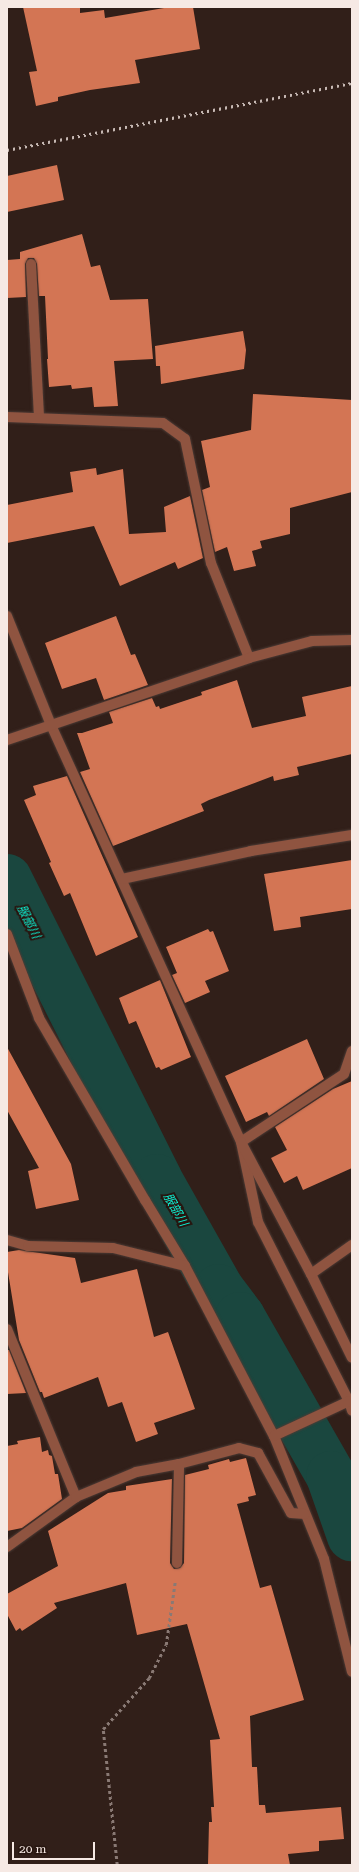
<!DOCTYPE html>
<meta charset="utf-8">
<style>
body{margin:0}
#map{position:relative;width:359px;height:1872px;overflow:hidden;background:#311f19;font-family:"Roboto Serif","Noto Sans JP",serif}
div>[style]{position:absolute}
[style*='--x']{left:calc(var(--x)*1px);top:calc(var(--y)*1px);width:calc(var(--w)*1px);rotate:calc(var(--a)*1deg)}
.river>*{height:50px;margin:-25px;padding:0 25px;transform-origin:25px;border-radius:25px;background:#1a473f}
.building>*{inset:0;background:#d37554}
.path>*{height:2.5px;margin-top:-1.25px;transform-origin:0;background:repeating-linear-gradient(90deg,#897974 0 3px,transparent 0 6px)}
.roads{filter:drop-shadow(0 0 1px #4d3b35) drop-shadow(0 0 1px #4d3b35)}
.minor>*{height:10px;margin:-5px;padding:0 5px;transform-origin:5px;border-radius:5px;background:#8f5440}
.rail>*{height:3px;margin-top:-1.5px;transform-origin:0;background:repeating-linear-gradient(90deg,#c6b8b3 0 2px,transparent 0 6px)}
span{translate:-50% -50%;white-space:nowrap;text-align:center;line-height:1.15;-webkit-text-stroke:4px #271610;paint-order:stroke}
.water-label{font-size:12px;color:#0cf5d7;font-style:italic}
.frame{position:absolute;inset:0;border:8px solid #f6e9e4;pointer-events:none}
.scale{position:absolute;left:12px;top:1842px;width:83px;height:18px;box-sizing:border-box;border:2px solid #f6e9e4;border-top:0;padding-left:5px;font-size:12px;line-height:14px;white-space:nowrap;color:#f6e9e4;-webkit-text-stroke:3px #271610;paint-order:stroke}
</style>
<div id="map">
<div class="river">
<div style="--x:7;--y:879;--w:335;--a:63.4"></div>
<div style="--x:157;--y:1179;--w:126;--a:60.6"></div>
<div style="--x:219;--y:1289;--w:35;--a:53"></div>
<div style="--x:240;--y:1317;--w:183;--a:60.2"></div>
<div style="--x:331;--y:1476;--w:64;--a:70.7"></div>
</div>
<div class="building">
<div style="clip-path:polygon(23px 7px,80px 7px,80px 13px,104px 10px,105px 18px,170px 7px,193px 7px,200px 49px,135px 60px,140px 83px,90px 90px,58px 97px,58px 101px,36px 106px,29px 72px,37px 71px)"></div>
<div style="clip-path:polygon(57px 165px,64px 200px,7px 212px,7px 176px)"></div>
<div style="clip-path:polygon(82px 234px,91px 267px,100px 265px,110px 300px,148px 299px,153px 359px,114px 361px,118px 406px,94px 407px,92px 387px,72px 389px,71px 385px,49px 387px,47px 359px,48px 359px,45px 296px,39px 296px,37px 264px,34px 258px,28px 258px,25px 264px,26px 297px,7px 298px,7px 260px,20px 259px,20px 252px)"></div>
<div style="clip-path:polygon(243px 331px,246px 350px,244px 369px,161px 384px,160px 366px,156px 366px,155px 346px)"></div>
<div style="clip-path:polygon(253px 394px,352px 400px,352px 492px,290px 508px,290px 534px,260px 541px,262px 548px,252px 551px,256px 566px,234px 571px,227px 547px,215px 552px,202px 490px,210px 487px,201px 441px,251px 430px)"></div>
<div style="clip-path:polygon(96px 468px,97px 475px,123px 469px,129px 534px,166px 532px,164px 507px,190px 496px,203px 558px,178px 569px,175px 562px,120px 586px,94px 526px,7px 543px,7px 505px,73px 492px,70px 472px)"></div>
<div style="clip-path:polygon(116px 616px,131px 655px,135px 654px,148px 685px,104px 700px,96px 678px,62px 689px,45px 643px)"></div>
<div style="clip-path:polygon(237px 680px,252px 728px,306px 716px,302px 697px,352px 686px,352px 754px,297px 767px,299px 775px,274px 781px,273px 776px,209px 800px,201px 804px,204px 811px,113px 846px,80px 772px,90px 769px,77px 733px,82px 733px,113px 723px,109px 712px,152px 698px,156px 707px,159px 706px,160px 709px,202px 695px,201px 692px)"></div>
<div style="clip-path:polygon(67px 776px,138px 937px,96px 956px,70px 893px,64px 896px,49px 863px,51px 862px,24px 800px,36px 795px,33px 786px)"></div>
<div style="clip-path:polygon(352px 860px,352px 909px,300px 917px,301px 927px,274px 931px,264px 874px)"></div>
<div style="clip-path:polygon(208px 929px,210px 932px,213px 931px,229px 971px,205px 981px,210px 992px,185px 1003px,172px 975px,177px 973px,166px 947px)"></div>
<div style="clip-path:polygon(160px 980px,191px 1057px,161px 1070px,159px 1067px,156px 1068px,136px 1021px,129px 1024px,119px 998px)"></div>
<div style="clip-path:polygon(307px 1039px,324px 1079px,269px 1116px,267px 1112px,246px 1122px,225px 1076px)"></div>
<div style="clip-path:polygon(7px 1047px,71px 1164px,79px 1200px,36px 1209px,28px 1171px,39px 1168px,7px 1110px)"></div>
<div style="clip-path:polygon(352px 1081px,352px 1168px,303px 1190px,297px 1176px,284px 1183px,271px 1158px,287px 1150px,275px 1127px,333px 1089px)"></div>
<div style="clip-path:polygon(19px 1250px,75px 1258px,81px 1283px,137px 1269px,154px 1337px,168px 1332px,195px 1409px,154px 1423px,158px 1434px,136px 1442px,122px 1402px,108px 1407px,98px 1377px,44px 1398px,42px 1392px,40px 1392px,19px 1340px,7px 1266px,7px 1252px)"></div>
<div style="clip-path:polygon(7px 1350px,9px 1350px,26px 1393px,7px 1394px)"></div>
<div style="clip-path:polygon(40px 1437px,42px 1452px,48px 1450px,49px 1455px,52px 1456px,55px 1474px,58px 1474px,62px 1499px,22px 1528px,7px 1531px,7px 1446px,18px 1444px,17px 1441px)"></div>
<div style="clip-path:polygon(246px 1458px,256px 1495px,248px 1497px,249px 1501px,237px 1504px,260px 1588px,271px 1585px,304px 1700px,250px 1716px,252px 1767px,257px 1767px,259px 1805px,265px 1805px,266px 1813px,341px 1807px,344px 1839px,319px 1841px,319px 1851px,288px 1854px,290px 1865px,208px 1865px,209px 1822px,212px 1822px,211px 1807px,214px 1807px,210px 1740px,220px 1739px,187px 1624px,137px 1635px,126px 1583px,54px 1603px,57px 1608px,22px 1631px,20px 1628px,16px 1631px,7px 1614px,7px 1594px,58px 1566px,48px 1531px,108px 1493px,126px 1490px,126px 1486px,172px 1479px,170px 1563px,174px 1569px,180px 1568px,184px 1563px,185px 1475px,209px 1469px,208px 1465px,229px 1459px,230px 1462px)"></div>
</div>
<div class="path">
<div style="--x:117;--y:1865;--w:137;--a:-95.9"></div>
<div style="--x:103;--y:1729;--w:69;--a:-48"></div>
<div style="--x:149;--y:1678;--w:37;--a:-63"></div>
<div style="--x:166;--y:1645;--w:64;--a:-81.9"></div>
</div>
<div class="roads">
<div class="minor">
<div style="--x:31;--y:264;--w:154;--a:87"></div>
<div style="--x:7;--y:417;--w:156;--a:2.2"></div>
<div style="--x:163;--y:423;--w:27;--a:36"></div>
<div style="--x:185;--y:439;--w:127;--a:78.2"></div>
<div style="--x:211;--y:563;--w:102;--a:68.2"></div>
<div style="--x:7;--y:616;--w:118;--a:68"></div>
<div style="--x:51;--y:725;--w:458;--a:65.5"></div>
<div style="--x:241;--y:1142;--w:82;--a:78"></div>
<div style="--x:258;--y:1222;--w:201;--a:63.1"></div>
<div style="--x:349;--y:1401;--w:10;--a:73"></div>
<div style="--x:7;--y:740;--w:256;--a:-18.7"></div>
<div style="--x:249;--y:658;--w:65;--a:-15.1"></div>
<div style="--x:312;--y:641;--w:40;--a:-1.4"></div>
<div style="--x:122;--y:879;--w:132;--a:-12.2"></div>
<div style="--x:251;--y:851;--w:102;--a:-9"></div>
<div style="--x:7;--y:934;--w:90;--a:69.1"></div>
<div style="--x:39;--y:1018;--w:211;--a:59.8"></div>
<div style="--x:145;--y:1200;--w:77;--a:58.8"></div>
<div style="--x:185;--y:1266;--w:192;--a:62.4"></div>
<div style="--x:274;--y:1436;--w:133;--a:67.9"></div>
<div style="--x:324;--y:1559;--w:116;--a:76.1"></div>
<div style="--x:352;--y:1051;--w:24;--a:109"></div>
<div style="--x:344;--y:1074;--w:123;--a:146.6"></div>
<div style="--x:241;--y:1142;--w:149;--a:62.1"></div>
<div style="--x:311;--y:1274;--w:93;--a:64"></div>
<div style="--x:7;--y:1240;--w:22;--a:16"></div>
<div style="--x:28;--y:1246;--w:85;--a:1.3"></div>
<div style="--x:113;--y:1248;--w:74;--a:14"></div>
<div style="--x:311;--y:1274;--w:50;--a:-35.3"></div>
<div style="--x:7;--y:1329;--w:182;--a:67.7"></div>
<div style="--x:274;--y:1436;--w:83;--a:-25"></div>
<div style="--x:7;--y:1547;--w:85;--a:-35.9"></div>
<div style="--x:76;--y:1497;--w:65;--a:-22.6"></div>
<div style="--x:136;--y:1472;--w:44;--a:-10.5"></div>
<div style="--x:179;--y:1464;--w:62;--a:-14.9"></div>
<div style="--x:239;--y:1448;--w:20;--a:15"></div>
<div style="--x:258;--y:1453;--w:68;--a:61.2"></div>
<div style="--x:291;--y:1513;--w:14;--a:4"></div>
<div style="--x:177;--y:1563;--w:99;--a:-88.8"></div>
</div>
</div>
<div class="rail">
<div style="--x:7;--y:150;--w:351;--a:-11"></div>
</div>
<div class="water-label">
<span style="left:28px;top:922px;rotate:63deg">服部川</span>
<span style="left:175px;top:1210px;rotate:60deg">服部川</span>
</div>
<div class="frame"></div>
<div class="scale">20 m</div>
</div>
